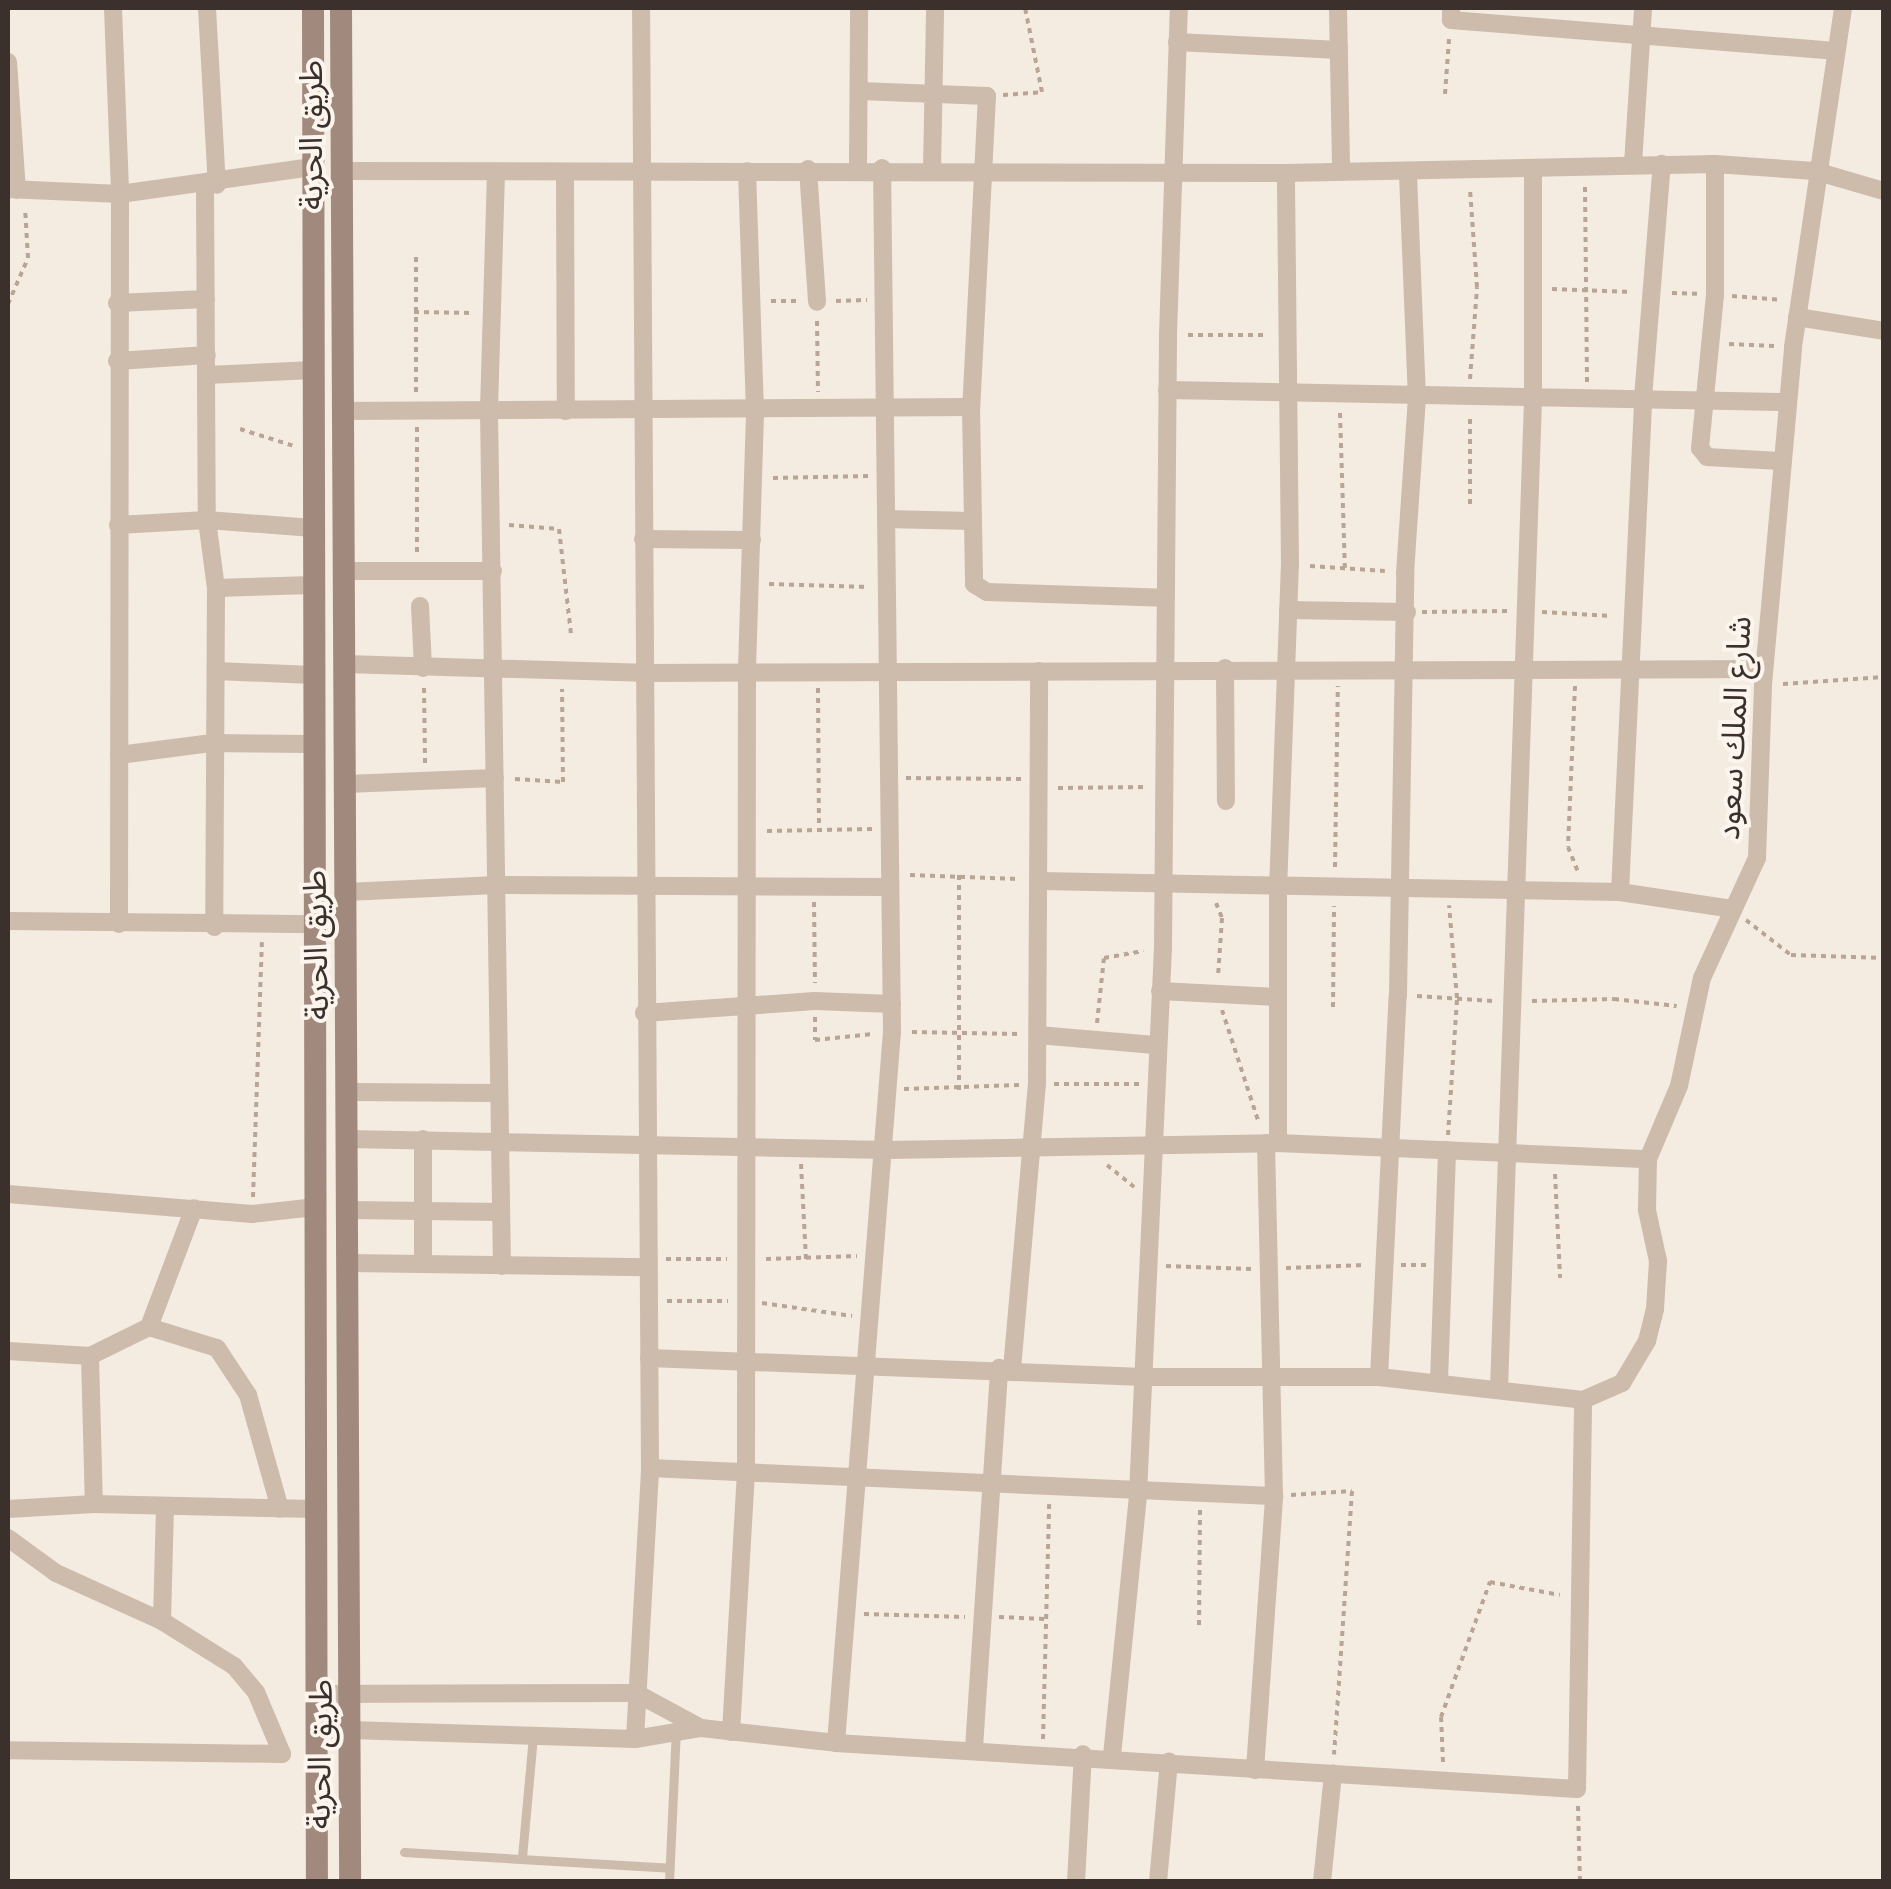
<!DOCTYPE html>
<meta charset="utf-8">
<style>
body{margin:0}
#map{position:relative;width:1891px;height:1889px;overflow:hidden;background:#f4ebe1;font-family:"Golos Text","Noto Sans Arabic",sans-serif}
div>[style]{position:absolute}
[style*='--x']{left:calc(var(--x)*1px);top:calc(var(--y)*1px);width:calc(var(--w)*1px);rotate:calc(var(--a)*1deg)}
.path>*{height:4px;margin-top:-2px;transform-origin:0;background:repeating-linear-gradient(90deg,#b9a596 0 5px,transparent 0 10px)}
.service>*{height:9px;margin:-4.5px;padding:0 4.5px;transform-origin:4.5px;border-radius:4.5px;background:#cdbbac}
.minor>*{height:18px;margin:-9px;padding:0 9px;transform-origin:9px;border-radius:9px;background:#cdbbac}
.secondary>*{height:22px;margin:-11px;padding:0 11px;transform-origin:11px;border-radius:11px;background:#a18a7d}
span{translate:-50% -50%;white-space:nowrap;text-align:center;line-height:1.15;-webkit-text-stroke:8px #fbf5ee;paint-order:stroke}
.street-label{font-size:32px;color:#3b302b}
.frame{position:absolute;inset:0;border:10px solid #3b302b;pointer-events:none}
</style>
<div id="map">
<div class="path">
<div style="--x:1445;--y:94;--w:55;--a:-85.8"></div>
<div style="--x:1003;--y:95;--w:39;--a:-4"></div>
<div style="--x:1042;--y:92;--w:86;--a:-101.4"></div>
<div style="--x:1585;--y:187;--w:195;--a:89.4"></div>
<div style="--x:1552;--y:289;--w:80;--a:2.1"></div>
<div style="--x:1672;--y:293;--w:25;--a:2"></div>
<div style="--x:1732;--y:296;--w:50;--a:4.6"></div>
<div style="--x:771;--y:301;--w:26;--a:0"></div>
<div style="--x:836;--y:301;--w:31;--a:-2"></div>
<div style="--x:8;--y:304;--w:50;--a:-66.5"></div>
<div style="--x:28;--y:258;--w:50;--a:-93.4"></div>
<div style="--x:414;--y:312;--w:60;--a:1"></div>
<div style="--x:817;--y:321;--w:71;--a:89.2"></div>
<div style="--x:1188;--y:335;--w:80;--a:0"></div>
<div style="--x:1729;--y:344;--w:45;--a:2.5"></div>
<div style="--x:1470;--y:379;--w:92;--a:-85.6"></div>
<div style="--x:1477;--y:287;--w:98;--a:-94.1"></div>
<div style="--x:416;--y:392;--w:136;--a:-90"></div>
<div style="--x:1340;--y:413;--w:155;--a:88.2"></div>
<div style="--x:240;--y:429;--w:57;--a:17.5"></div>
<div style="--x:773;--y:478;--w:96;--a:-1.2"></div>
<div style="--x:1470;--y:504;--w:90;--a:-90"></div>
<div style="--x:509;--y:525;--w:50;--a:4.6"></div>
<div style="--x:559;--y:529;--w:106;--a:83.5"></div>
<div style="--x:417;--y:552;--w:125;--a:-90"></div>
<div style="--x:1310;--y:566;--w:75;--a:3.8"></div>
<div style="--x:769;--y:584;--w:100;--a:1.7"></div>
<div style="--x:1422;--y:612;--w:86;--a:-0.7"></div>
<div style="--x:1542;--y:612;--w:70;--a:3.3"></div>
<div style="--x:1783;--y:684;--w:101;--a:-4"></div>
<div style="--x:1575;--y:686;--w:161;--a:92.5"></div>
<div style="--x:1568;--y:847;--w:29;--a:68"></div>
<div style="--x:424;--y:688;--w:75;--a:89.2"></div>
<div style="--x:818;--y:688;--w:141;--a:89.6"></div>
<div style="--x:906;--y:778;--w:116;--a:0.5"></div>
<div style="--x:515;--y:779;--w:48;--a:3.6"></div>
<div style="--x:563;--y:782;--w:93;--a:-90.6"></div>
<div style="--x:1058;--y:788;--w:90;--a:-0.6"></div>
<div style="--x:767;--y:831;--w:105;--a:-1.1"></div>
<div style="--x:1335;--y:867;--w:181;--a:-89.1"></div>
<div style="--x:910;--y:875;--w:110;--a:2.1"></div>
<div style="--x:814;--y:902;--w:81;--a:89.3"></div>
<div style="--x:1216;--y:903;--w:16;--a:68"></div>
<div style="--x:1222;--y:918;--w:59;--a:93.9"></div>
<div style="--x:1746;--y:920;--w:57;--a:37.9"></div>
<div style="--x:1791;--y:955;--w:93;--a:1.8"></div>
<div style="--x:1417;--y:996;--w:76;--a:3.8"></div>
<div style="--x:1532;--y:1001;--w:82;--a:-1.4"></div>
<div style="--x:1614;--y:999;--w:63;--a:6.3"></div>
<div style="--x:1333;--y:1007;--w:101;--a:-89.4"></div>
<div style="--x:1222;--y:1010;--w:116;--a:71.9"></div>
<div style="--x:815;--y:1017;--w:23;--a:90"></div>
<div style="--x:815;--y:1040;--w:58;--a:-5.9"></div>
<div style="--x:1097;--y:1023;--w:65;--a:-83.9"></div>
<div style="--x:1104;--y:958;--w:40;--a:-10"></div>
<div style="--x:912;--y:1032;--w:106;--a:1.1"></div>
<div style="--x:1054;--y:1084;--w:85;--a:0"></div>
<div style="--x:904;--y:1089;--w:115;--a:-2"></div>
<div style="--x:959;--y:1090;--w:217;--a:-90"></div>
<div style="--x:1448;--y:1135;--w:137;--a:-86.2"></div>
<div style="--x:1457;--y:998;--w:93;--a:-94.9"></div>
<div style="--x:801;--y:1164;--w:95;--a:87"></div>
<div style="--x:1107;--y:1165;--w:35;--a:39"></div>
<div style="--x:1555;--y:1174;--w:104;--a:87.2"></div>
<div style="--x:253;--y:1197;--w:255;--a:-88"></div>
<div style="--x:666;--y:1259;--w:61;--a:0"></div>
<div style="--x:766;--y:1259;--w:91;--a:-1.9"></div>
<div style="--x:1401;--y:1265;--w:25;--a:0"></div>
<div style="--x:1166;--y:1266;--w:85;--a:2"></div>
<div style="--x:1286;--y:1268;--w:80;--a:-2.1"></div>
<div style="--x:667;--y:1301;--w:61;--a:0"></div>
<div style="--x:762;--y:1303;--w:91;--a:8.2"></div>
<div style="--x:1291;--y:1495;--w:61;--a:-3.8"></div>
<div style="--x:1352;--y:1491;--w:264;--a:93.9"></div>
<div style="--x:864;--y:1614;--w:101;--a:1.7"></div>
<div style="--x:999;--y:1617;--w:46;--a:2.5"></div>
<div style="--x:1199;--y:1625;--w:117;--a:-89.5"></div>
<div style="--x:1043;--y:1739;--w:235;--a:-88.5"></div>
<div style="--x:1443;--y:1762;--w:45;--a:-92.5"></div>
<div style="--x:1441;--y:1717;--w:144;--a:-70.1"></div>
<div style="--x:1490;--y:1582;--w:71;--a:10.5"></div>
<div style="--x:1578;--y:1806;--w:76;--a:88.5"></div>
</div>
<div class="service">
<div style="--x:404;--y:1852;--w:266;--a:3.4"></div>
<div style="--x:522;--y:1857;--w:122;--a:-84.8"></div>
<div style="--x:669;--y:1882;--w:152;--a:-87.4"></div>
</div>
<div class="minor">
<div style="--x:113;--y:8;--w:186;--a:87.8"></div>
<div style="--x:120;--y:194;--w:730;--a:90.08"></div>
<div style="--x:207;--y:8;--w:177;--a:86.8"></div>
<div style="--x:1338;--y:8;--w:163;--a:88.9"></div>
<div style="--x:1451;--y:8;--w:12;--a:90"></div>
<div style="--x:1451;--y:20;--w:385;--a:4.6"></div>
<div style="--x:1177;--y:42;--w:162;--a:2.8"></div>
<div style="--x:8;--y:62;--w:128;--a:86"></div>
<div style="--x:860;--y:91;--w:127;--a:2.3"></div>
<div style="--x:987;--y:96;--w:311;--a:92.9"></div>
<div style="--x:971;--y:407;--w:177;--a:89"></div>
<div style="--x:974;--y:584;--w:15;--a:32"></div>
<div style="--x:987;--y:592;--w:177;--a:1.9"></div>
<div style="--x:1633;--y:164;--w:156;--a:-86.3"></div>
<div style="--x:1715;--y:164;--w:131;--a:90"></div>
<div style="--x:1715;--y:295;--w:154;--a:95.6"></div>
<div style="--x:1700;--y:448;--w:11;--a:52"></div>
<div style="--x:1707;--y:457;--w:75;--a:3.1"></div>
<div style="--x:858;--y:167;--w:159;--a:-89.6"></div>
<div style="--x:808;--y:169;--w:133;--a:86.1"></div>
<div style="--x:932;--y:170;--w:162;--a:-88.9"></div>
<div style="--x:342;--y:171;--w:944;--a:0.12"></div>
<div style="--x:1286;--y:173;--w:429;--a:-1.2"></div>
<div style="--x:1715;--y:164;--w:100;--a:4"></div>
<div style="--x:1815;--y:171;--w:72;--a:16.2"></div>
<div style="--x:496;--y:173;--w:239;--a:91.7"></div>
<div style="--x:489;--y:412;--w:854;--a:89.13"></div>
<div style="--x:565;--y:174;--w:237;--a:89.8"></div>
<div style="--x:205;--y:186;--w:334;--a:89.7"></div>
<div style="--x:207;--y:520;--w:69;--a:82.5"></div>
<div style="--x:216;--y:588;--w:339;--a:90.3"></div>
<div style="--x:8;--y:189;--w:112;--a:2.6"></div>
<div style="--x:120;--y:194;--w:194;--a:-8"></div>
<div style="--x:117;--y:303;--w:89;--a:-2.6"></div>
<div style="--x:1797;--y:317;--w:88;--a:9.1"></div>
<div style="--x:117;--y:361;--w:90;--a:-3.8"></div>
<div style="--x:207;--y:375;--w:107;--a:-2.7"></div>
<div style="--x:1167;--y:390;--w:621;--a:1.11"></div>
<div style="--x:344;--y:411;--w:627;--a:-0.37"></div>
<div style="--x:886;--y:519;--w:85;--a:1.3"></div>
<div style="--x:118;--y:525;--w:89;--a:-3.2"></div>
<div style="--x:207;--y:520;--w:106;--a:4.3"></div>
<div style="--x:643;--y:539;--w:109;--a:0.5"></div>
<div style="--x:344;--y:571;--w:149;--a:0"></div>
<div style="--x:216;--y:588;--w:97;--a:-1.8"></div>
<div style="--x:420;--y:606;--w:62;--a:87.2"></div>
<div style="--x:1288;--y:610;--w:119;--a:1"></div>
<div style="--x:345;--y:664;--w:298;--a:1.7"></div>
<div style="--x:643;--y:673;--w:1121;--a:-0.2"></div>
<div style="--x:1225;--y:668;--w:133;--a:89.6"></div>
<div style="--x:216;--y:671;--w:96;--a:2.4"></div>
<div style="--x:119;--y:755;--w:94;--a:-7.4"></div>
<div style="--x:212;--y:743;--w:101;--a:0.6"></div>
<div style="--x:346;--y:784;--w:149;--a:-2.3"></div>
<div style="--x:1040;--y:881;--w:580;--a:1.09"></div>
<div style="--x:1620;--y:892;--w:113;--a:8.6"></div>
<div style="--x:347;--y:892;--w:149;--a:-2.7"></div>
<div style="--x:496;--y:885;--w:391;--a:0.3"></div>
<div style="--x:1620;--y:892;--w:495;--a:-87.3"></div>
<div style="--x:1643;--y:398;--w:235;--a:-85.4"></div>
<div style="--x:8;--y:921;--w:307;--a:0.6"></div>
<div style="--x:1160;--y:991;--w:117;--a:2.9"></div>
<div style="--x:644;--y:1013;--w:171;--a:-4"></div>
<div style="--x:815;--y:1001;--w:77;--a:2.2"></div>
<div style="--x:1038;--y:1035;--w:117;--a:4.9"></div>
<div style="--x:349;--y:1092;--w:145;--a:0.4"></div>
<div style="--x:349;--y:1139;--w:538;--a:1.17"></div>
<div style="--x:887;--y:1150;--w:391;--a:-1"></div>
<div style="--x:1278;--y:1143;--w:370;--a:2.5"></div>
<div style="--x:1278;--y:1143;--w:253;--a:-90"></div>
<div style="--x:1278;--y:890;--w:325;--a:-87.9"></div>
<div style="--x:1290;--y:565;--w:392;--a:-90.6"></div>
<div style="--x:8;--y:1194;--w:245;--a:4.7"></div>
<div style="--x:252;--y:1214;--w:63;--a:-6.3"></div>
<div style="--x:349;--y:1210;--w:151;--a:0.8"></div>
<div style="--x:350;--y:1263;--w:296;--a:0.8"></div>
<div style="--x:423;--y:1264;--w:125;--a:-90"></div>
<div style="--x:149;--y:1327;--w:127;--a:-69.3"></div>
<div style="--x:8;--y:1351;--w:82;--a:3.5"></div>
<div style="--x:90;--y:1356;--w:66;--a:-26.2"></div>
<div style="--x:149;--y:1327;--w:71;--a:17.2"></div>
<div style="--x:217;--y:1348;--w:56;--a:56.6"></div>
<div style="--x:248;--y:1395;--w:118;--a:74.3"></div>
<div style="--x:90;--y:1356;--w:148;--a:88.5"></div>
<div style="--x:94;--y:1504;--w:222;--a:1.3"></div>
<div style="--x:649;--y:1358;--w:495;--a:2.2"></div>
<div style="--x:1144;--y:1377;--w:235;--a:0"></div>
<div style="--x:1379;--y:1377;--w:205;--a:6.4"></div>
<div style="--x:1583;--y:1400;--w:43;--a:-23.6"></div>
<div style="--x:1622;--y:1383;--w:49;--a:-59.2"></div>
<div style="--x:1647;--y:1341;--w:33;--a:-76"></div>
<div style="--x:1655;--y:1309;--w:48;--a:-86.4"></div>
<div style="--x:1658;--y:1261;--w:52;--a:-102.2"></div>
<div style="--x:1647;--y:1210;--w:51;--a:-88.9"></div>
<div style="--x:1648;--y:1159;--w:79;--a:-67"></div>
<div style="--x:1679;--y:1086;--w:110;--a:-78"></div>
<div style="--x:1702;--y:978;--w:132;--a:-65.4"></div>
<div style="--x:1757;--y:858;--w:173;--a:-88"></div>
<div style="--x:1763;--y:685;--w:339;--a:-84.9"></div>
<div style="--x:1793;--y:347;--w:343;--a:-81.6"></div>
<div style="--x:1012;--y:1369;--w:286;--a:-85"></div>
<div style="--x:1037;--y:1084;--w:413;--a:-89.7"></div>
<div style="--x:1379;--y:1377;--w:382;--a:-87.2"></div>
<div style="--x:1398;--y:995;--w:422;--a:-89"></div>
<div style="--x:1405;--y:573;--w:174;--a:-86.1"></div>
<div style="--x:1417;--y:399;--w:227;--a:-92.3"></div>
<div style="--x:1439;--y:1381;--w:231;--a:-88"></div>
<div style="--x:1499;--y:1389;--w:991;--a:-88.03"></div>
<div style="--x:1533;--y:399;--w:229;--a:-90"></div>
<div style="--x:650;--y:1468;--w:625;--a:2.57"></div>
<div style="--x:8;--y:1509;--w:86;--a:-3.3"></div>
<div style="--x:8;--y:1538;--w:59;--a:36.1"></div>
<div style="--x:56;--y:1573;--w:116;--a:24.4"></div>
<div style="--x:162;--y:1621;--w:85;--a:32"></div>
<div style="--x:234;--y:1666;--w:34;--a:50"></div>
<div style="--x:256;--y:1692;--w:67;--a:67.2"></div>
<div style="--x:282;--y:1754;--w:274;--a:-179.2"></div>
<div style="--x:162;--y:1621;--w:111;--a:-88.5"></div>
<div style="--x:317;--y:1694;--w:319;--a:-0.2"></div>
<div style="--x:636;--y:1693;--w:74;--a:28.3"></div>
<div style="--x:316;--y:1729;--w:319;--a:1.8"></div>
<div style="--x:635;--y:1739;--w:67;--a:-9.5"></div>
<div style="--x:701;--y:1728;--w:136;--a:6.3"></div>
<div style="--x:836;--y:1743;--w:742;--a:3.55"></div>
<div style="--x:1577;--y:1789;--w:389;--a:-89.1"></div>
<div style="--x:731;--y:1732;--w:262;--a:-86.7"></div>
<div style="--x:746;--y:1470;--w:801;--a:-89.93"></div>
<div style="--x:747;--y:669;--w:257;--a:-88.2"></div>
<div style="--x:755;--y:412;--w:241;--a:-91.9"></div>
<div style="--x:635;--y:1739;--w:271;--a:-86.8"></div>
<div style="--x:650;--y:1468;--w:1460;--a:-90.35"></div>
<div style="--x:836;--y:1743;--w:713;--a:-85.5"></div>
<div style="--x:892;--y:1032;--w:864;--a:-90.66"></div>
<div style="--x:974;--y:1748;--w:381;--a:-86.2"></div>
<div style="--x:1112;--y:1756;--w:263;--a:-84.3"></div>
<div style="--x:1138;--y:1494;--w:547;--a:-87.38"></div>
<div style="--x:1163;--y:948;--w:613;--a:-89.53"></div>
<div style="--x:1168;--y:335;--w:327;--a:-88.1"></div>
<div style="--x:1255;--y:1770;--w:275;--a:-86"></div>
<div style="--x:1274;--y:1496;--w:353;--a:-91.3"></div>
<div style="--x:1076;--y:1882;--w:128;--a:-86.9"></div>
<div style="--x:1158;--y:1882;--w:121;--a:-84.8"></div>
<div style="--x:1322;--y:1882;--w:109;--a:-84.2"></div>
</div>
<div class="secondary">
<div style="--x:313;--y:8;--w:1874;--a:89.88"></div>
<div style="--x:341;--y:8;--w:1874;--a:89.72"></div>
</div>
<div class="street-label">
<span style="left:310px;top:135px;rotate:-90deg">طريق الحرية</span>
<span style="left:1733px;top:728px;rotate:-87deg">شارع الملك سعود</span>
<span style="left:315px;top:945px;rotate:-91deg">طريق الحرية</span>
<span style="left:319px;top:1754px;rotate:-89deg">طريق الحرية</span>
</div>
<div class="frame"></div>
</div>
